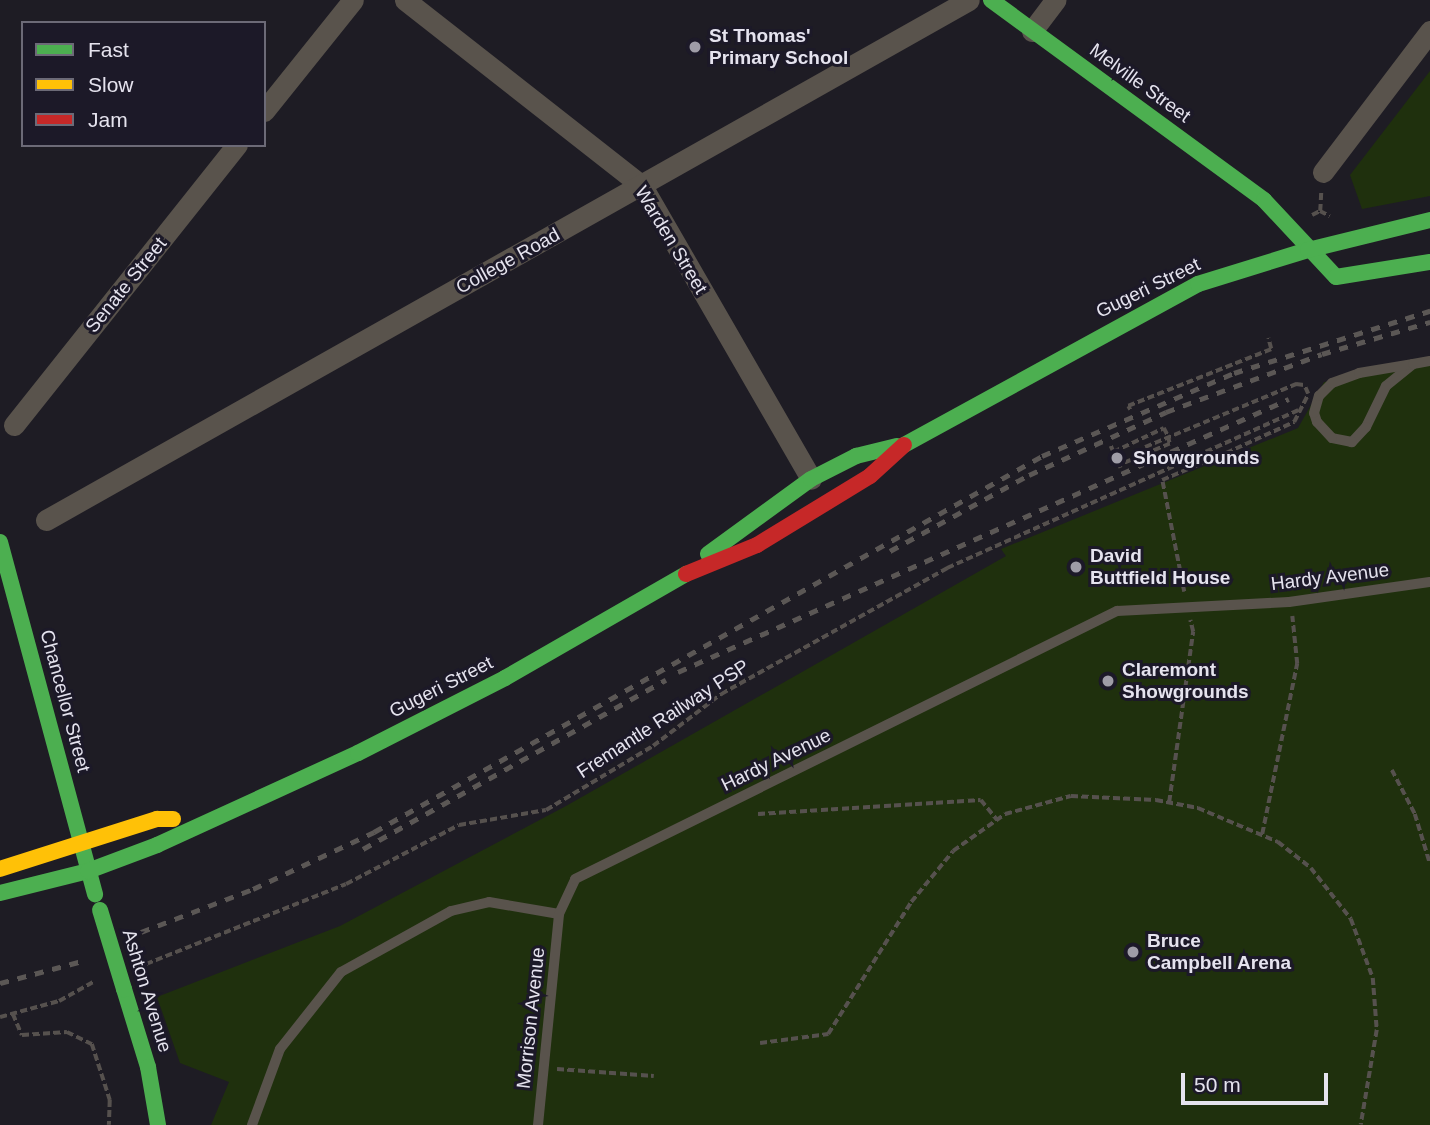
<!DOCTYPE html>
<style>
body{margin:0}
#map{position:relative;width:1430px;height:1125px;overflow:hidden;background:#1e1c24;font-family:Arial,sans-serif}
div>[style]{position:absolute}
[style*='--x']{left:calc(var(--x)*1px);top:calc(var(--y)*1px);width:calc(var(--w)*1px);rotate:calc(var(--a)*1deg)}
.green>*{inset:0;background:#1f300d}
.path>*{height:3.5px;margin-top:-1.75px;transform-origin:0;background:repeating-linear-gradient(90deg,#56514e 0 7px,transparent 0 10.5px)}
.lane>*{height:10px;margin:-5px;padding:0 5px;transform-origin:5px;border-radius:5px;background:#59534c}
.street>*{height:21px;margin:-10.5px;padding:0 10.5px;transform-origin:10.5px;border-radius:10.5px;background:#59534c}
.fast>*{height:16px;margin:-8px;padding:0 8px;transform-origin:8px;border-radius:8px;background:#4caf50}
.slow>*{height:16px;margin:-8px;padding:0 8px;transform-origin:8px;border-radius:8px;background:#ffc107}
.jam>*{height:16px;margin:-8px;padding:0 8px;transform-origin:8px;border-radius:8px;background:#c62828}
.rail>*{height:5px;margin-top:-2.5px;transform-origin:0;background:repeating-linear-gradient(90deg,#5b5755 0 9px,transparent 0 18px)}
.path-bridge>*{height:3.5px;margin-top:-1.75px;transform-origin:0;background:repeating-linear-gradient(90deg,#56514e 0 7px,transparent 0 10.5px)}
.fast-bridge>*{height:16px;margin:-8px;padding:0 8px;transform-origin:8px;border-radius:8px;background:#4caf50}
.dots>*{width:19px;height:19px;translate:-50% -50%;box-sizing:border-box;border:4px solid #1c1928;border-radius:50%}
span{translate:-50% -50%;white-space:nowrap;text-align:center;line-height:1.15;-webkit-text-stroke:6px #1c1928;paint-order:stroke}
.poi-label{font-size:19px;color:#e5e3ee;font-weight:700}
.left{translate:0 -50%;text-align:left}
.street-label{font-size:19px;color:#e5e3ee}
.legend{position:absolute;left:21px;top:21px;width:245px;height:126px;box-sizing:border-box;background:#1c1928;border:2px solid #6c6a77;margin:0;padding:9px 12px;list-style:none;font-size:21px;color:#e5e3ee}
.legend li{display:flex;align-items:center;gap:14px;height:35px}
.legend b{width:35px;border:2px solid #6c6a77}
.scale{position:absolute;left:1181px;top:1073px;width:147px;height:32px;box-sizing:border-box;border:4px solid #e5e3ee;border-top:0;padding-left:9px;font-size:21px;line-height:24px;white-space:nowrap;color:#e5e3ee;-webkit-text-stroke:5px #1c1928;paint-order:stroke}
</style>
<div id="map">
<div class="green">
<div style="clip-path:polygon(1430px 71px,1430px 196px,1362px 209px,1350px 175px)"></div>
<div style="clip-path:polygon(1430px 365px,1430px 1125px,211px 1125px,229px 1082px,180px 1063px,157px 997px,340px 926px,566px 806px,1006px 556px,1001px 549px,1298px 428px,1324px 382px)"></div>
</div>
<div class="path">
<div style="--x:1320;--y:211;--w:19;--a:-87"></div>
<div style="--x:1312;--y:215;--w:9;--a:-27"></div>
<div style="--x:1320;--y:211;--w:11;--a:27"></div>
<div style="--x:1130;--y:410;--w:4;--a:-117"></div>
<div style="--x:1128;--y:406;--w:154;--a:-21.7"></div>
<div style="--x:1271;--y:349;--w:11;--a:-105"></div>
<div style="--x:1111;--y:446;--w:24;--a:66"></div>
<div style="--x:1145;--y:447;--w:164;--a:-22.6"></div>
<div style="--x:1296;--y:384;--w:8;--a:7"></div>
<div style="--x:1113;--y:452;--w:56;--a:-25.2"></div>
<div style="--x:1164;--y:428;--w:9;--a:63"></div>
<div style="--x:1168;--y:436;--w:8;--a:76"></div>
<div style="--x:1170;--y:444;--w:54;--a:157.2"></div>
<div style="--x:1184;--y:592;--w:114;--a:-101.1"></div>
<div style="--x:1162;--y:480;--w:69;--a:-22.9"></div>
<div style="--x:1392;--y:770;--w:50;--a:62.4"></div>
<div style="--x:1415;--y:814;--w:51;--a:73"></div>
<div style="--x:1169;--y:802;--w:172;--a:-82"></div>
<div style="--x:1193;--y:632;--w:12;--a:-104"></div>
<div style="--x:758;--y:814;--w:223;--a:-3.6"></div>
<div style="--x:981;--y:800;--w:26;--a:51"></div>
<div style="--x:1262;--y:834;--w:174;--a:-78.4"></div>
<div style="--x:1297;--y:664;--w:48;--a:-95.9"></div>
<div style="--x:146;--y:964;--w:215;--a:-21.8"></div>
<div style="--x:346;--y:884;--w:127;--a:-27.6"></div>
<div style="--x:459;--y:825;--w:88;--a:-9.8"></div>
<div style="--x:546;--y:810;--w:125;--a:-30.9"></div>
<div style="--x:653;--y:746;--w:86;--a:-37.4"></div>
<div style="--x:721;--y:694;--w:259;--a:-29.1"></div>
<div style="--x:947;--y:568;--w:385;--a:-24.2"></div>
<div style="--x:13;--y:1014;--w:23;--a:67"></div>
<div style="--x:22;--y:1035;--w:45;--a:-3.8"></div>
<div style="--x:67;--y:1032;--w:28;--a:26"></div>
<div style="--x:92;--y:1044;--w:59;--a:72.2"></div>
<div style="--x:110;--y:1100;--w:25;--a:92"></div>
<div style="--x:0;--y:1017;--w:61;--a:-15.2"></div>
<div style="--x:59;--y:1001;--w:41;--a:-29.1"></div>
<div style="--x:760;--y:1043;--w:69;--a:-7.5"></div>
<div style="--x:828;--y:1034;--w:156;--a:-57.8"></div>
<div style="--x:911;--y:902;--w:66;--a:-50.5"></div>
<div style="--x:953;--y:851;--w:64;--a:-35.4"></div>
<div style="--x:1005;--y:814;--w:68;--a:-15.3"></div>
<div style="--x:1071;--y:796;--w:85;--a:2.7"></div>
<div style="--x:1156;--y:800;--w:43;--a:10.8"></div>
<div style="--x:1198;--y:808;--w:87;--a:23"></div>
<div style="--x:1278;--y:842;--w:42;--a:38.2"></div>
<div style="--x:1311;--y:868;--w:65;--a:51.9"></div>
<div style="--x:1351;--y:919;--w:63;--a:69.6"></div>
<div style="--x:1373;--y:978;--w:52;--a:85.6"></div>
<div style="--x:1377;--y:1030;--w:96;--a:99.6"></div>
<div style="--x:557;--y:1069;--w:97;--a:4.1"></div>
</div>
<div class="lane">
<div style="--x:1413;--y:364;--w:35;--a:141"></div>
<div style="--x:1386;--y:386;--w:46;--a:116"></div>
<div style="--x:1366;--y:427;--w:21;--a:133"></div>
<div style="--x:1352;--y:442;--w:20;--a:-169"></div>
<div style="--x:1332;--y:438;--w:22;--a:-133"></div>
<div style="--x:1317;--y:422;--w:9;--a:-108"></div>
<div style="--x:1314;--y:413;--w:18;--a:-74"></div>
<div style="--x:1319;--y:396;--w:18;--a:-45"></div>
<div style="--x:1332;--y:383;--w:29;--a:-20"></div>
<div style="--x:1359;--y:373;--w:55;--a:-9.5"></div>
<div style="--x:1413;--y:364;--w:17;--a:-10"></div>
<div style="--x:252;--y:1125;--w:81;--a:-69.8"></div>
<div style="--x:280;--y:1049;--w:98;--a:-51.6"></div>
<div style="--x:341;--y:972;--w:126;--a:-29"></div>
<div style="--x:451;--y:911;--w:39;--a:-13"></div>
<div style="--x:489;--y:902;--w:71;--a:9.7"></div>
<div style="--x:559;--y:914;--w:38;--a:-65"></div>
<div style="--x:575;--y:879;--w:605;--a:-26.31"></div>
<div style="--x:1117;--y:611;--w:172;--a:-3"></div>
<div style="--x:1289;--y:602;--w:142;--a:-8.1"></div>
<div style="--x:538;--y:1125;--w:212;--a:-84.3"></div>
</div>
<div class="street">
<div style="--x:405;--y:0;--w:301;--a:38.1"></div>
<div style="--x:642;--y:186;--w:338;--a:60"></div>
<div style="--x:1032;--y:31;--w:39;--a:-53"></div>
<div style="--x:264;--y:111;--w:142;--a:-51.3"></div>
<div style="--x:1323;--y:172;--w:177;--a:-52.8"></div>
<div style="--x:14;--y:425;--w:358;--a:-51.5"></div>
<div style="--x:46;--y:520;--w:1059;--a:-29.4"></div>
</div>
<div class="fast">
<div style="--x:991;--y:0;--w:338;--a:36.2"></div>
<div style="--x:1264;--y:200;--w:105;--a:46.9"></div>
<div style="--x:1336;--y:277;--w:95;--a:-9.1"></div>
<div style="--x:904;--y:445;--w:335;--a:-28.7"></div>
<div style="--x:1198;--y:284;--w:115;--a:-17.2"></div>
<div style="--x:1308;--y:250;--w:126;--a:-13.8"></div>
<div style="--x:0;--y:542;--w:365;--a:74.9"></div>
<div style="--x:708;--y:554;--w:127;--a:-36.1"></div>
<div style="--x:811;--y:479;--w:51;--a:-27.1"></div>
<div style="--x:856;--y:456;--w:42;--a:-13.7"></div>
<div style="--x:0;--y:893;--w:91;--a:-14"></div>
<div style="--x:88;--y:871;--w:74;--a:-20.6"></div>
<div style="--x:157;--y:845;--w:221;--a:-24.6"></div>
<div style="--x:358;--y:753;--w:165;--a:-27"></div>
<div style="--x:505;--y:678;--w:209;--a:-29.9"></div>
<div style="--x:124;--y:989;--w:82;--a:72.9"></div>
<div style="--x:148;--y:1067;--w:59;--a:80.2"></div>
</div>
<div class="slow">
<div style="--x:0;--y:869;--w:165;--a:-17.7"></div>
<div style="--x:157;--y:819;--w:16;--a:0"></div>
</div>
<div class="jam">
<div style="--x:686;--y:574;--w:77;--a:-22.2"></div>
<div style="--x:757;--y:545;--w:132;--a:-31.4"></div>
<div style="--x:870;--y:476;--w:46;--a:-42.4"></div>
</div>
<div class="rail">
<div style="--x:890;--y:551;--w:158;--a:-28.7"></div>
<div style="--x:1029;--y:475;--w:151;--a:-24.7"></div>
<div style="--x:1166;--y:412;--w:166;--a:-20.4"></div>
<div style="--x:1322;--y:354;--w:113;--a:-16.5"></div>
<div style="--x:678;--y:672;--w:669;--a:-24.08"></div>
<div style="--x:363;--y:849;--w:347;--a:-29.2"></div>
<div style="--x:141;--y:932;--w:120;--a:-21"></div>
<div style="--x:253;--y:889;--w:134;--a:-25.2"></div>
<div style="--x:374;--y:832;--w:767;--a:-29.37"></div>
<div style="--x:1042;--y:456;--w:209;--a:-23.4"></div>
<div style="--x:1234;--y:373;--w:206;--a:-17.6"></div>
<div style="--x:0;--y:983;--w:85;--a:-15"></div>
</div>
<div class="path-bridge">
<div style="--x:1226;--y:453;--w:75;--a:-24.5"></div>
<div style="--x:1294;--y:422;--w:31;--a:-63"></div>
<div style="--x:1308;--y:394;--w:10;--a:-114"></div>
</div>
<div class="fast-bridge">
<div style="--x:100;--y:910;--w:83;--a:73.1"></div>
</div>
<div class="dots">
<div style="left:695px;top:47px;background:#9f9da7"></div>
<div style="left:1117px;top:458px;background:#9f9da7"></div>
<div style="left:1076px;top:567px;background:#9f9da7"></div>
<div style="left:1108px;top:681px;background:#9f9da7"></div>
<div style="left:1133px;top:952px;background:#9f9da7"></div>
</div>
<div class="poi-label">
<span class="left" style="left:709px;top:47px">St Thomas'<br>Primary School</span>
<span class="left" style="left:1133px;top:458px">Showgrounds</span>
<span class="left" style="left:1090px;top:567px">David<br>Buttfield House</span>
<span class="left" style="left:1122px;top:681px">Claremont<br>Showgrounds</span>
<span class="left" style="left:1147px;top:952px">Bruce<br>Campbell Arena</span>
</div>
<div class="street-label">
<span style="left:1140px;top:83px;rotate:36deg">Melville Street</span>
<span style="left:671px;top:240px;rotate:59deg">Warden Street</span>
<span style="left:508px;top:261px;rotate:-29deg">College Road</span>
<span style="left:126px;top:285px;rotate:-51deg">Senate Street</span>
<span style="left:1148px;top:288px;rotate:-26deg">Gugeri Street</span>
<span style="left:1330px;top:577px;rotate:-7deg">Hardy Avenue</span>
<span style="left:441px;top:687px;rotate:-27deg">Gugeri Street</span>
<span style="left:65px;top:701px;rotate:75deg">Chancellor Street</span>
<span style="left:663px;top:719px;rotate:-33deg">Fremantle Railway PSP</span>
<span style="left:776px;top:760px;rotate:-26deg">Hardy Avenue</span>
<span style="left:147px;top:991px;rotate:73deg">Ashton Avenue</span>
<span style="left:531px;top:1018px;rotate:-84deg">Morrison Avenue</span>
</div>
<ul class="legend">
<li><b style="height:9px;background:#4caf50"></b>Fast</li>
<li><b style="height:9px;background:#ffc107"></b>Slow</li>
<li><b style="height:9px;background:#c62828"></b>Jam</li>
</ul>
<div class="scale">50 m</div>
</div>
